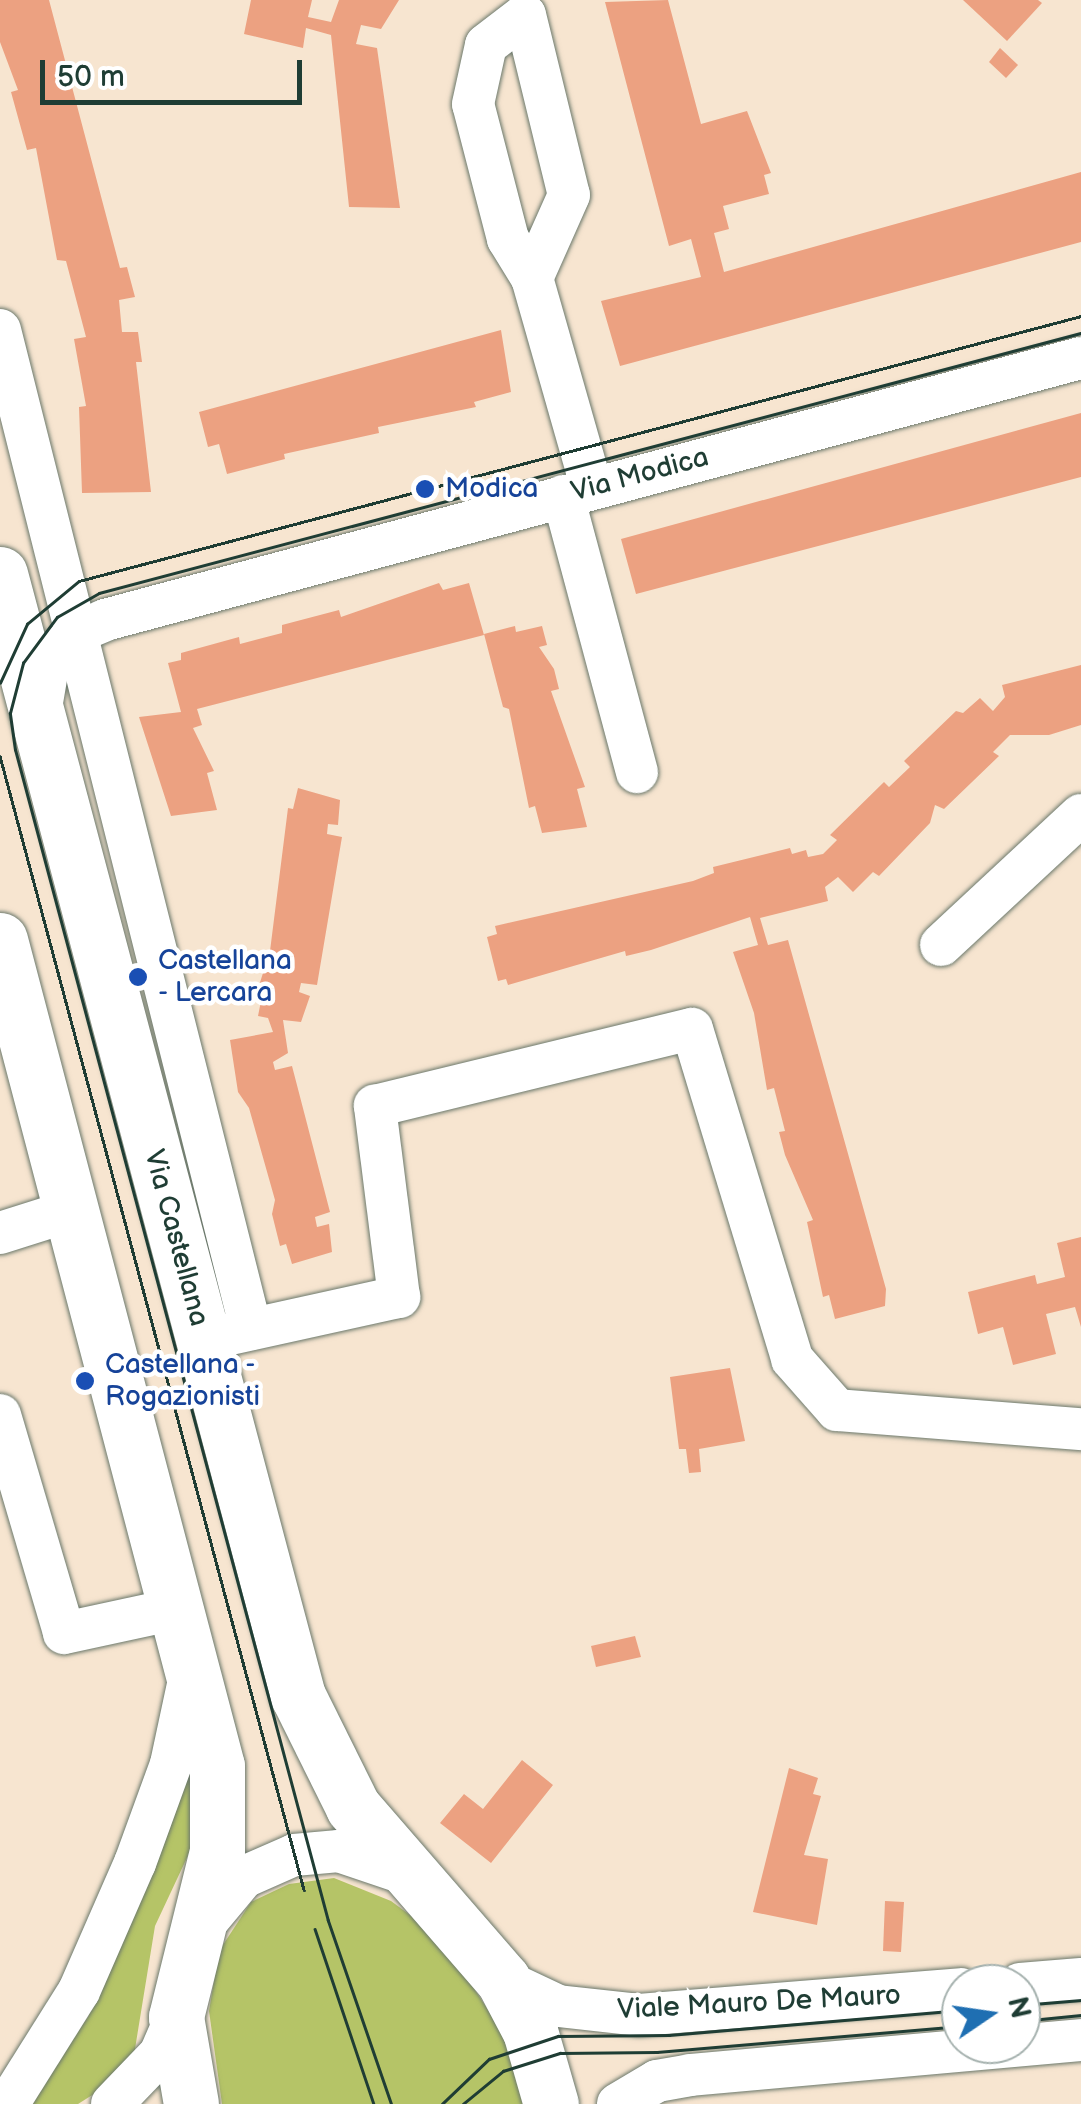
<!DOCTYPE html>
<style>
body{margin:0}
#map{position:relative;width:1081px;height:2104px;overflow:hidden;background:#f7e5d0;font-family:"Balsamiq Sans",sans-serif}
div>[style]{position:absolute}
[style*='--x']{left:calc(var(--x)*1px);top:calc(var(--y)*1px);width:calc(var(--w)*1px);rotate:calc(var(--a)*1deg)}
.green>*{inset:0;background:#b5c467}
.building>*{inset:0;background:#eca181}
.roads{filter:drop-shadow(0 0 2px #6b786b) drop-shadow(0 0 2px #6b786b)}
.minor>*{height:42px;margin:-21px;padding:0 21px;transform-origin:21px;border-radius:21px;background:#fff}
.major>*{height:55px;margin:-27.5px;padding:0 27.5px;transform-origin:27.5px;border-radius:27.5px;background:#fff}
.tram>*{height:2.5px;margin:-1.25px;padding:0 1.25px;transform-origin:1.25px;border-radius:1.25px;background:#1f3d34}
.dots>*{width:28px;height:28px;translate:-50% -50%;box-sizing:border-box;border:5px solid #fff;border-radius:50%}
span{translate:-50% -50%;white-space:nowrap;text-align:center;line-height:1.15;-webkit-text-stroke:9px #fff;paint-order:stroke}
.street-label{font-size:28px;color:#1f3d34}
.transit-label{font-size:28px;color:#164399}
.left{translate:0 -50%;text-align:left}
.north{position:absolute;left:941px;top:1964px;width:100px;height:100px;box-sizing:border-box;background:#fff;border:2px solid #a5b1ae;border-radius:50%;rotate:77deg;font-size:28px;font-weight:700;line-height:40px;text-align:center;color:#1f3d34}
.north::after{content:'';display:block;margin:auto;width:35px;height:45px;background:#1f6fb2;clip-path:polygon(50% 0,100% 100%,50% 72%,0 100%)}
.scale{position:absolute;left:40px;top:60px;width:262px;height:45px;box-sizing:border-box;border:5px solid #1f3d34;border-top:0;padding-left:12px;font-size:30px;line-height:35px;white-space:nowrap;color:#1f3d34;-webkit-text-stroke:8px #fff;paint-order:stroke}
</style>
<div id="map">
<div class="green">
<div style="clip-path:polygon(192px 1744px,192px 1847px,155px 1926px,134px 2055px,105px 2087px,78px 2104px,25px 2104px,88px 2017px)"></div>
<div style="clip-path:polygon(334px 1878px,391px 1901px,441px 1938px,507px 2039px,528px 2104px,222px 2104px,209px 2011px,219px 1951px,251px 1902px,289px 1884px)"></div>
</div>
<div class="building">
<div style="clip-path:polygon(0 0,49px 0,120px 268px,127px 267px,135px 297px,119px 300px,122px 332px,138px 332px,142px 362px,136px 362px,151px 492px,82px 493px,79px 407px,86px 406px,74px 339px,86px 337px,66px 261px,57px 260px,36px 148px,27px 150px,11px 92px,18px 90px,0 42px)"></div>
<div style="clip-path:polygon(251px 0,312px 0,308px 17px,331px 22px,339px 0,399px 0,381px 29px,361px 25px,356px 44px,377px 48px,400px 208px,349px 207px,331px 35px,306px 28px,303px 48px,244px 34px)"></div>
<div style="clip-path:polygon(668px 0,701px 124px,747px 111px,771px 173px,764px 175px,769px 194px,723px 206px,729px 229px,714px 233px,724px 272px,1081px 172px,1081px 242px,620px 366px,601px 301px,701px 277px,691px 239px,669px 246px,605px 2px)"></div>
<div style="clip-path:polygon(963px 0,1038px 0,1042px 3px,1007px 41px)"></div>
<div style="clip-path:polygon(1000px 48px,1018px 65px,1006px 78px,989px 62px)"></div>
<div style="clip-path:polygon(501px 330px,511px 392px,474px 402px,476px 407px,378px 427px,379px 433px,284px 454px,285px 459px,227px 474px,219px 444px,208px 447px,199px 412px)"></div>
<div style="clip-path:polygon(1081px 413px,1081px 477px,636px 594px,621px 539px)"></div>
<div style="clip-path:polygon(439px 583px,443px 590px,469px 583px,484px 635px,197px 709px,202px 725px,193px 728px,214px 771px,207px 773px,217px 810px,171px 816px,139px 717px,181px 712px,168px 663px,181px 660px,181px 653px,239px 637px,240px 644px,282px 633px,282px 625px,339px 610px,341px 617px)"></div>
<div style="clip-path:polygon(515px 626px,516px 632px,542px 626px,547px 645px,539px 647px,554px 669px,559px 689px,551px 691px,585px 787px,577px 789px,587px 827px,542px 833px,535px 806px,529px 808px,509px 709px,503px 707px,484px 634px)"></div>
<div style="clip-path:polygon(1081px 665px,1081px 725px,1049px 735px,1010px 735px,993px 752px,999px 756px,944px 809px,935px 805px,930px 823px,879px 876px,873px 872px,853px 892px,838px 877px,825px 887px,828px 901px,760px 918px,768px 945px,788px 940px,886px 1289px,885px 1306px,835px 1319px,829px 1295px,823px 1297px,807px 1222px,813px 1220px,785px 1155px,779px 1132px,785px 1131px,774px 1088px,767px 1090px,754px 1013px,733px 952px,758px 945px,750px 917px,651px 950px,626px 956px,625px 951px,508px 985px,506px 979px,498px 981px,487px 937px,497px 934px,495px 926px,693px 881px,714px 873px,713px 867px,790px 848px,792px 854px,806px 850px,808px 857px,823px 854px,837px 840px,830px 835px,884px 782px,889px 787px,910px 767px,904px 761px,956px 711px,963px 713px,980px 698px,993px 711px,1005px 697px,1002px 685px)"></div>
<div style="clip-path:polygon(298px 788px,340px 800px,338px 825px,328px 824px,327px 834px,342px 837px,317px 985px,301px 983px,299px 992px,310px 996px,301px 1022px,283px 1020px,288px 1053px,273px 1062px,275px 1070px,292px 1066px,330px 1212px,315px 1217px,317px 1227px,329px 1224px,332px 1252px,292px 1264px,286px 1244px,280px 1246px,272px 1214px,275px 1200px,249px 1108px,238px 1092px,230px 1040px,273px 1032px,268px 1018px,258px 1016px,262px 996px,256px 995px,270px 951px,288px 808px,293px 809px)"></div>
<div style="clip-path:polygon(1081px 1237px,1081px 1327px,1075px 1307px,1046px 1314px,1056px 1354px,1013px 1365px,1003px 1327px,978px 1334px,968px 1292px,1035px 1275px,1037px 1284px,1065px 1277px,1057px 1243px)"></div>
<div style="clip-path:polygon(730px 1368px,745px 1441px,699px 1449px,701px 1472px,689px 1473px,686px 1449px,679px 1449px,670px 1377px)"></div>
<div style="clip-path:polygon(635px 1636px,641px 1657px,596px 1667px,591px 1646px)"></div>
<div style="clip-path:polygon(522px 1760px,553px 1785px,491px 1863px,440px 1823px,464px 1794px,483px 1809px)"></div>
<div style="clip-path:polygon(789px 1768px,818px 1778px,813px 1794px,821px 1796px,804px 1855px,828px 1859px,817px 1925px,753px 1912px)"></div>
<div style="clip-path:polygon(885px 1901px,904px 1902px,901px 1952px,883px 1951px)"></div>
</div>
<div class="roads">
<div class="minor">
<div style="--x:532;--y:278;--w:46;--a:-121.6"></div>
<div style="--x:508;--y:239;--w:139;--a:-104.5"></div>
<div style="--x:473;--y:104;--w:60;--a:-77.6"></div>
<div style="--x:486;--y:45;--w:49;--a:-37.6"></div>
<div style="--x:525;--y:15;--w:185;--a:76.3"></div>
<div style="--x:569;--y:195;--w:91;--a:114"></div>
<div style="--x:532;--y:278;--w:218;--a:74.1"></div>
<div style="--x:0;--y:330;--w:1030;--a:75.9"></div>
<div style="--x:563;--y:496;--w:286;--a:75"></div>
<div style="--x:40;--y:714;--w:54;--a:-80.4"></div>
<div style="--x:49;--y:661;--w:38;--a:-47"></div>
<div style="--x:75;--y:633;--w:33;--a:-23"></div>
<div style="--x:105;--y:620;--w:1011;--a:-15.03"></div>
<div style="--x:941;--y:945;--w:191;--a:-42.9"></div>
<div style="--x:0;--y:1233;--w:77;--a:-17.5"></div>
<div style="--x:203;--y:1340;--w:201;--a:-12.4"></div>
<div style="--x:399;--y:1297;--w:193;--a:-97.2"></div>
<div style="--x:375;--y:1106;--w:326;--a:-13.7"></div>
<div style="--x:692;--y:1029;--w:345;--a:73.1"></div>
<div style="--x:792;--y:1359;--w:68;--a:48.6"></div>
<div style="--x:837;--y:1410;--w:245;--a:4.5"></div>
<div style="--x:0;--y:1415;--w:227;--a:73.6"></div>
<div style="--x:64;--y:1633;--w:119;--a:-12.2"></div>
<div style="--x:203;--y:1926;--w:64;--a:-50.1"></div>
<div style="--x:244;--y:1877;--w:55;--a:-23.7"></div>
<div style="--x:294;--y:1855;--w:45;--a:-5.1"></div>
<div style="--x:339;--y:1851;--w:75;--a:18.7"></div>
<div style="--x:503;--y:1980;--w:61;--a:25.3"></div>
<div style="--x:558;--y:2006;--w:81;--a:6.3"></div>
<div style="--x:639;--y:2015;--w:323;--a:-4.6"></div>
<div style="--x:1020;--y:1984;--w:61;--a:-4.7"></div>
<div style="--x:8;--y:2104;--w:133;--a:-57.9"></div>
<div style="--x:79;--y:1991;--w:140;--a:-66.4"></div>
<div style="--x:135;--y:1863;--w:105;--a:-70"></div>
<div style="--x:171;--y:1764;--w:91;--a:-77.9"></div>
<div style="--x:112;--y:2104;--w:69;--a:-46.2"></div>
<div style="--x:160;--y:2054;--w:40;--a:-66.6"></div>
<div style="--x:618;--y:2104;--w:45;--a:-30.5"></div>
<div style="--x:657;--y:2081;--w:34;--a:-10"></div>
<div style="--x:690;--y:2075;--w:393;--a:-5.1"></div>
</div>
<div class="major">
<div style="--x:0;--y:574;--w:1161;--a:75.13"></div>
<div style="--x:298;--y:1696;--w:124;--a:63.6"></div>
<div style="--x:353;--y:1807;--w:229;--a:49.1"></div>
<div style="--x:503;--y:1980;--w:58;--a:62.1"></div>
<div style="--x:530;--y:2031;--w:76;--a:74"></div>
<div style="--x:0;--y:940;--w:854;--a:75.28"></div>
<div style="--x:217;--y:1766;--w:85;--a:90"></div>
<div style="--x:217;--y:1851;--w:171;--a:103.9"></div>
<div style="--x:176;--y:2017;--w:88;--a:80.2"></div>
</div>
</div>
<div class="tram">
<div style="--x:0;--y:683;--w:65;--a:-65.4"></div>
<div style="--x:27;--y:624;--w:67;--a:-39.6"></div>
<div style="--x:79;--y:581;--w:1036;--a:-14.81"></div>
<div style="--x:0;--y:756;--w:1174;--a:74.99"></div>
<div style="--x:315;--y:1929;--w:185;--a:71.4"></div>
<div style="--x:1021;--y:2005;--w:60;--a:-4.8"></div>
<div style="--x:1021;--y:2021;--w:60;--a:-5.7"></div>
<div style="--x:391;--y:2104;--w:194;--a:-109"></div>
<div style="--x:328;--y:1921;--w:1212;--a:-104.96"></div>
<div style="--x:15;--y:750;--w:37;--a:-98"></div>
<div style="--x:10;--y:713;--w:52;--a:-75.4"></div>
<div style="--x:23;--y:663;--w:57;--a:-53.5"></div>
<div style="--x:57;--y:617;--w:48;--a:-29.7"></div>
<div style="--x:99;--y:593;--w:1016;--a:-14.83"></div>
<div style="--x:442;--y:2104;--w:65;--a:-43.8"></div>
<div style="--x:489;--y:2059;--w:73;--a:-18.4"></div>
<div style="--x:558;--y:2036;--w:111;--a:-0.5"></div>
<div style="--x:669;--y:2035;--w:293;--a:-4.9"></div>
<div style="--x:463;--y:2104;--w:52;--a:-39.5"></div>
<div style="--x:503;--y:2071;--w:60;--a:-17.5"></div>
<div style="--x:560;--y:2053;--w:97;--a:-0.6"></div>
<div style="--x:657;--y:2052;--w:305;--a:-4.9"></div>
</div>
<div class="dots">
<div style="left:425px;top:489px;background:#1a4fb4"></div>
<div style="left:138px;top:977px;background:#1a4fb4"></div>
<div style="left:85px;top:1381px;background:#1a4fb4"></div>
</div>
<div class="street-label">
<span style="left:640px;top:475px;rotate:-15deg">Via Modica</span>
<span style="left:176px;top:1238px;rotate:75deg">Via Castellana</span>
<span style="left:759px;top:2003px;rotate:-3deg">Viale Mauro De Mauro</span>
</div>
<div class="transit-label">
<span class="left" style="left:445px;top:489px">Modica</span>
<span class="left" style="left:158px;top:977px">Castellana<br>- Lercara</span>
<span class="left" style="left:105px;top:1381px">Castellana -<br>Rogazionisti</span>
</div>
<div class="north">N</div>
<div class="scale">50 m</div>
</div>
